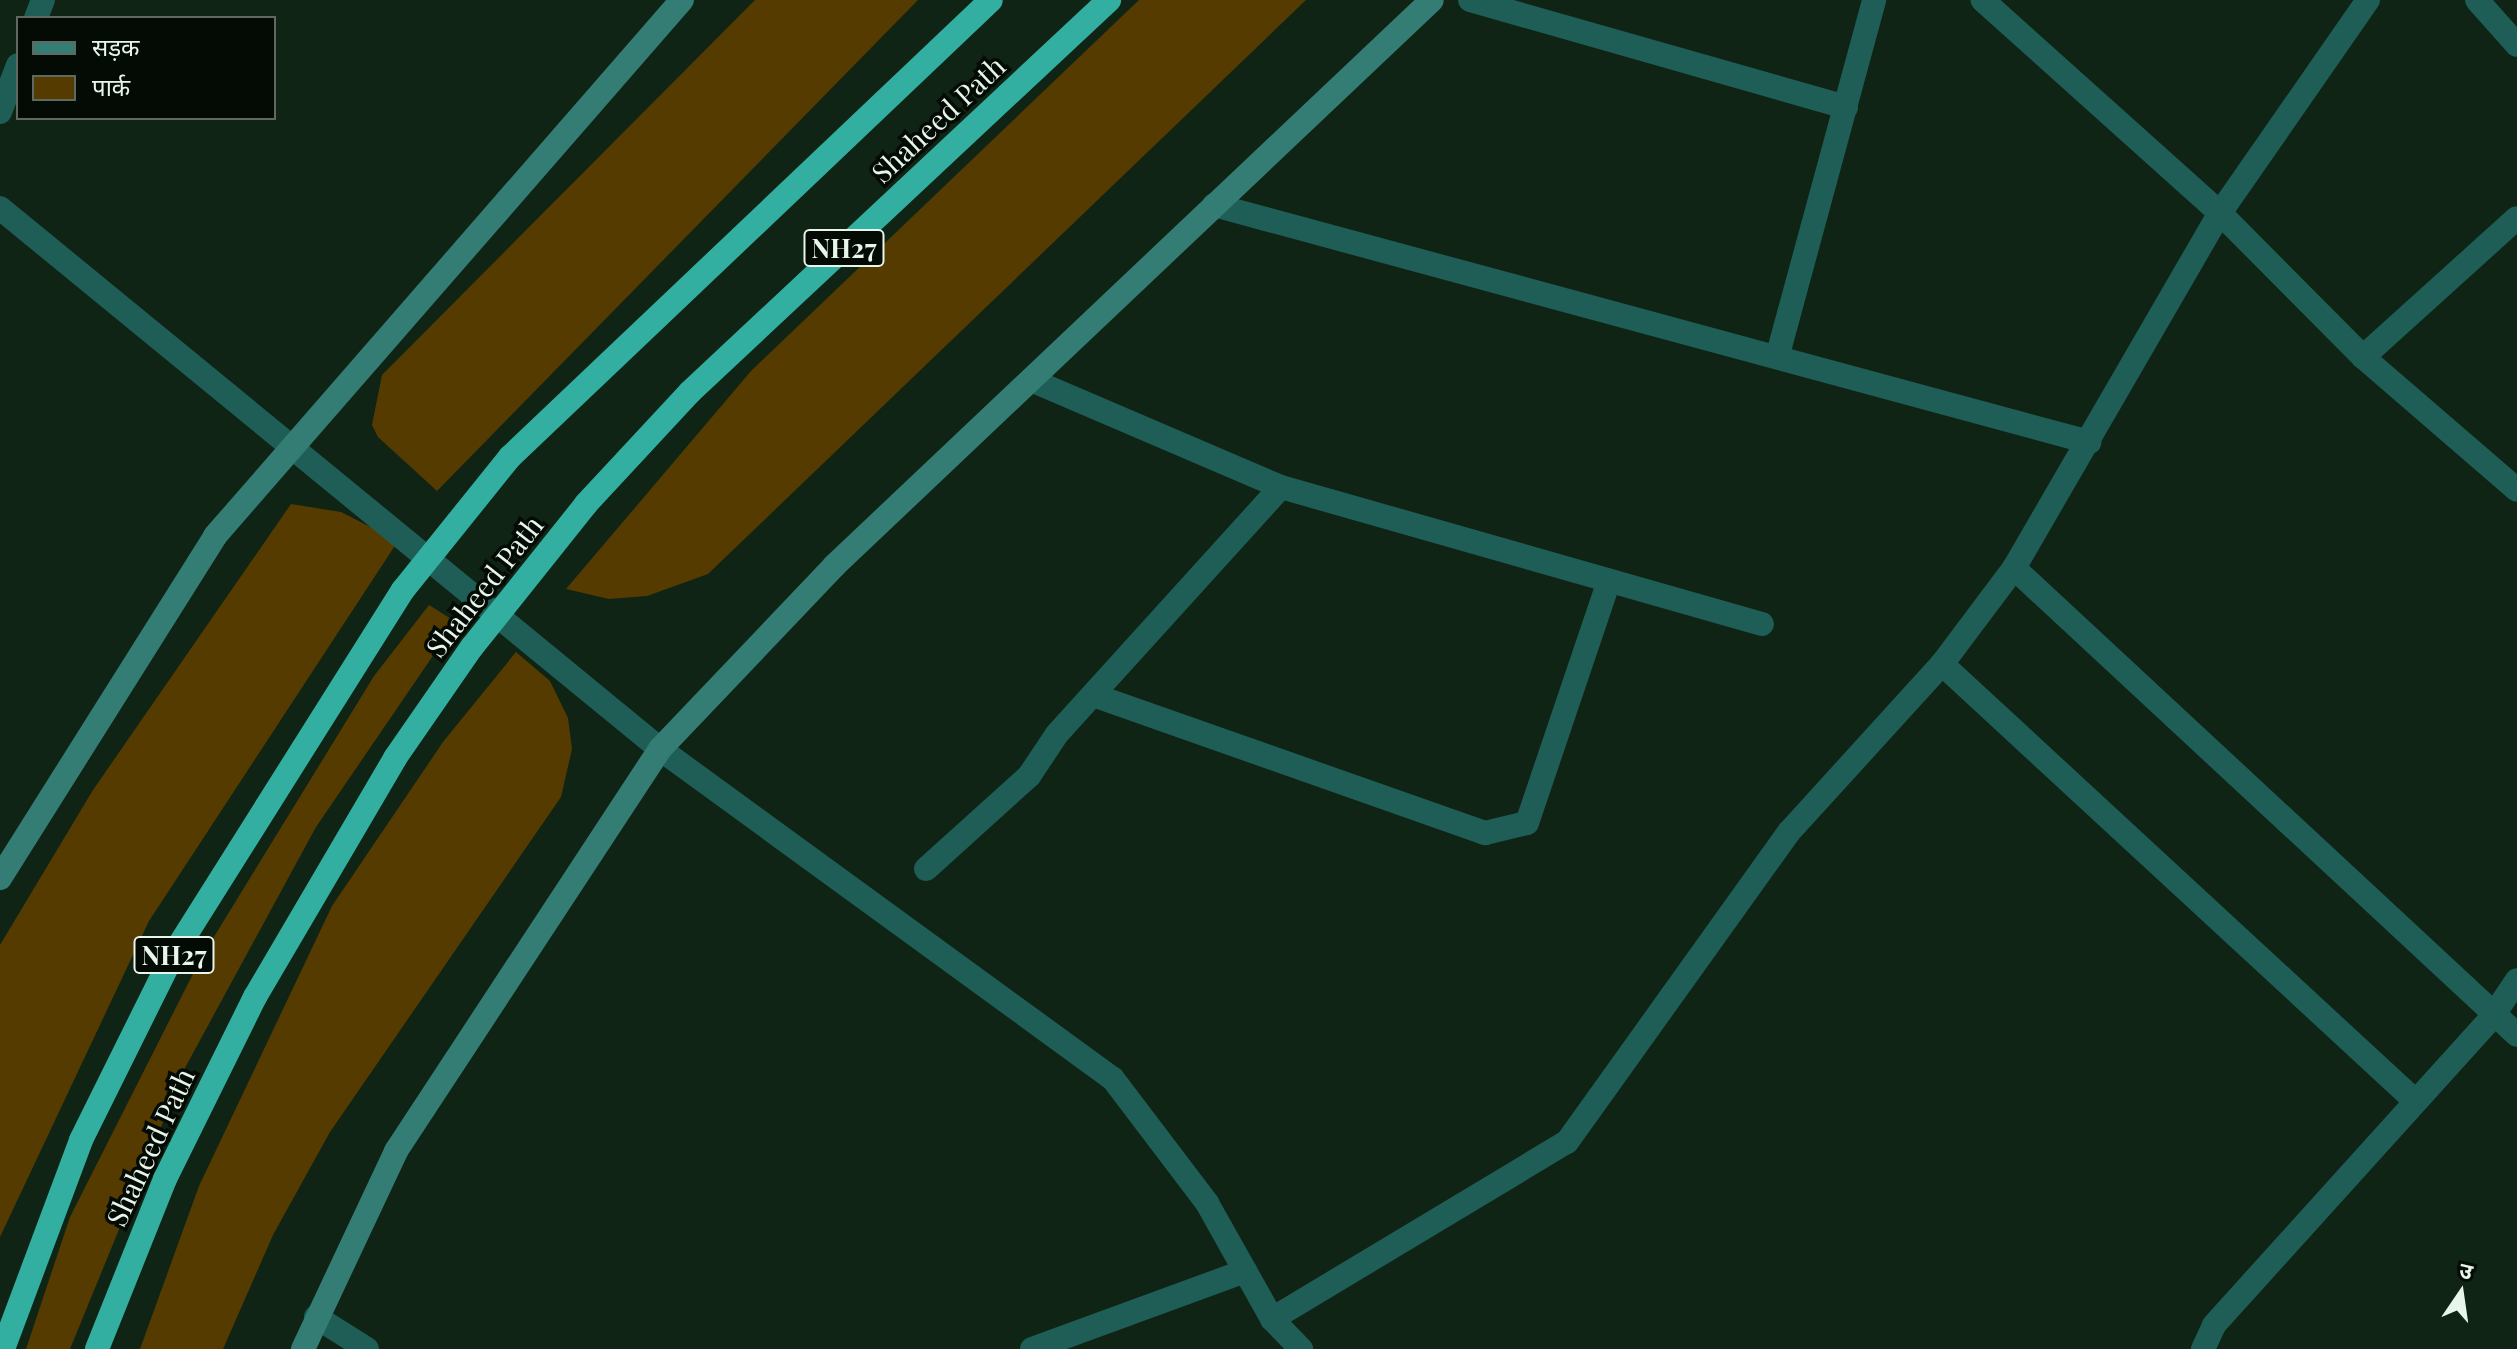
<!DOCTYPE html>
<meta charset="utf-8">
<style>
body{margin:0}
#map{position:relative;width:2517px;height:1349px;overflow:hidden;background:#0f2414;font-family:"Playfair Display","Noto Sans Devanagari",serif}
div>[style]{position:absolute}
[style*='--x']{left:calc(var(--x)*1px);top:calc(var(--y)*1px);width:calc(var(--w)*1px);rotate:calc(var(--a)*1deg)}
.green>*{inset:0;background:#563b00}
.street>*{height:24px;margin:-12px;padding:0 12px;transform-origin:12px;border-radius:12px;background:#1e5e56}
.secondary>*{height:24px;margin:-12px;padding:0 12px;transform-origin:12px;border-radius:12px;background:#347d74}
.highway>*{height:24px;margin:-12px;padding:0 12px;transform-origin:12px;border-radius:12px;background:#32afa1}
.highway-bridge>*{height:24px;margin:-12px;padding:0 12px;transform-origin:12px;border-radius:12px;background:#32afa1}
span{translate:-50% -50%;white-space:nowrap;text-align:center;line-height:1.15;-webkit-text-stroke:7px #040b05;paint-order:stroke}
.shield-label span{padding:2px 6px;background:#040b05;border:2px solid;border-radius:6px;-webkit-text-stroke-width:0}
.shield-label{font-size:26px;color:#e8f5ea;font-weight:700}
.street-label{font-size:28px;color:#e8f5ea}
.legend{position:absolute;left:16px;top:16px;width:260px;height:104px;box-sizing:border-box;background:#040b05;border:2px solid #5f6961;margin:0;padding:10px 14px;list-style:none;font-size:24px;color:#e8f5ea}
.legend li{display:flex;align-items:center;gap:16px;height:40px}
.legend b{width:40px;border:2px solid #5f6961}
.north{position:absolute;left:2421px;top:1253px;width:80px;height:80px;-webkit-text-stroke:6px #040b05;paint-order:stroke;rotate:13deg;font-size:22px;font-weight:700;line-height:32px;text-align:center;color:#e8f5ea}
.north::after{content:'';display:block;margin:auto;width:28px;height:36px;background:#e8f5ea;clip-path:polygon(50% 0,100% 100%,50% 72%,0 100%)}
</style>
<div id="map">
<div class="green">
<div style="clip-path:polygon(755px 0,918px 0,437px 491px,378px 437px,372px 425px,382px 375px)"></div>
<div style="clip-path:polygon(1139px 0,1306px 0,708px 574px,647px 596px,609px 599px,566px 589px,751px 371px)"></div>
<div style="clip-path:polygon(291px 504px,341px 512px,398px 541px,149px 921px,0 1237px,0 945px,93px 790px)"></div>
<div style="clip-path:polygon(429px 605px,456px 622px,316px 827px,186px 1066px,70px 1349px,26px 1349px,70px 1217px,201px 958px,374px 676px)"></div>
<div style="clip-path:polygon(516px 652px,550px 681px,568px 718px,572px 749px,561px 797px,330px 1132px,273px 1235px,223px 1349px,140px 1349px,199px 1186px,332px 906px,443px 742px)"></div>
</div>
<div class="street">
<div style="--x:1470;--y:0;--w:391;--a:15.9"></div>
<div style="--x:2368;--y:0;--w:259;--a:124.8"></div>
<div style="--x:2220;--y:213;--w:203;--a:45.2"></div>
<div style="--x:2363;--y:357;--w:203;--a:40.8"></div>
<div style="--x:2477;--y:0;--w:60;--a:48.4"></div>
<div style="--x:36;--y:18;--w:19;--a:-69"></div>
<div style="--x:0;--y:112;--w:50;--a:-69"></div>
<div style="--x:1214;--y:205;--w:907;--a:15.16"></div>
<div style="--x:0;--y:208;--w:853;--a:39.34"></div>
<div style="--x:660;--y:749;--w:560;--a:36.07"></div>
<div style="--x:1113;--y:1079;--w:156;--a:52.8"></div>
<div style="--x:1207;--y:1203;--w:133;--a:60.7"></div>
<div style="--x:1272;--y:1319;--w:344;--a:-31"></div>
<div style="--x:1567;--y:1142;--w:381;--a:-54.4"></div>
<div style="--x:1789;--y:832;--w:227;--a:-47.7"></div>
<div style="--x:1942;--y:664;--w:120;--a:-53.1"></div>
<div style="--x:2014;--y:568;--w:410;--a:-59.9"></div>
<div style="--x:2220;--y:213;--w:319;--a:-138.1"></div>
<div style="--x:1778;--y:354;--w:367;--a:-74.8"></div>
<div style="--x:2363;--y:357;--w:207;--a:-42.1"></div>
<div style="--x:1031;--y:380;--w:272;--a:23.2"></div>
<div style="--x:1281;--y:487;--w:500;--a:15.9"></div>
<div style="--x:2014;--y:568;--w:686;--a:42.87"></div>
<div style="--x:1942;--y:664;--w:641;--a:42.72"></div>
<div style="--x:1093;--y:695;--w:416;--a:19.4"></div>
<div style="--x:1485;--y:833;--w:43;--a:-13.4"></div>
<div style="--x:1527;--y:823;--w:256;--a:-71.3"></div>
<div style="--x:926;--y:869;--w:139;--a:-42.1"></div>
<div style="--x:1029;--y:776;--w:50;--a:-56.3"></div>
<div style="--x:1057;--y:734;--w:333;--a:-47.8"></div>
<div style="--x:316;--y:1317;--w:60;--a:32.1"></div>
<div style="--x:1272;--y:1319;--w:42;--a:46"></div>
<div style="--x:1032;--y:1349;--w:227;--a:-20.1"></div>
<div style="--x:2203;--y:1349;--w:26;--a:-65"></div>
<div style="--x:2214;--y:1325;--w:416;--a:-47.9"></div>
<div style="--x:2493;--y:1016;--w:43;--a:-56.3"></div>
</div>
<div class="secondary">
<div style="--x:0;--y:878;--w:404;--a:-57.8"></div>
<div style="--x:215;--y:536;--w:711;--a:-48.94"></div>
<div style="--x:303;--y:1349;--w:219;--a:-64.8"></div>
<div style="--x:396;--y:1151;--w:481;--a:-56.7"></div>
<div style="--x:660;--y:749;--w:253;--a:-46.4"></div>
<div style="--x:834;--y:566;--w:823;--a:-43.43"></div>
</div>
<div class="highway">
<div style="--x:510;--y:457;--w:663;--a:-43.53"></div>
<div style="--x:586;--y:504;--w:153;--a:-47.1"></div>
<div style="--x:690;--y:392;--w:574;--a:-43.09"></div>
<div style="--x:3;--y:1349;--w:223;--a:-69.5"></div>
<div style="--x:81;--y:1140;--w:207;--a:-63.6"></div>
<div style="--x:173;--y:955;--w:431;--a:-57.8"></div>
<div style="--x:97;--y:1349;--w:183;--a:-68.2"></div>
<div style="--x:165;--y:1179;--w:203;--a:-63.7"></div>
<div style="--x:255;--y:997;--w:277;--a:-59.6"></div>
<div style="--x:395;--y:758;--w:135;--a:-55.3"></div>
</div>
<div class="highway-bridge">
<div style="--x:403;--y:590;--w:171;--a:-51.2"></div>
<div style="--x:472;--y:647;--w:183;--a:-51.4"></div>
</div>
<div class="shield-label">
<span style="left:844px;top:248px">NH27</span>
<span style="left:174px;top:955px">NH27</span>
</div>
<div class="street-label">
<span style="left:938px;top:119px;rotate:-43deg">Shaheed Path</span>
<span style="left:484px;top:586px;rotate:-52deg">Shaheed Path</span>
<span style="left:150px;top:1147px;rotate:-65deg">Shaheed Path</span>
</div>
<ul class="legend">
<li><b style="height:10px;background:#347d74"></b>सड़क</li>
<li><b style="height:22px;background:#563b00"></b>पार्क</li>
</ul>
<div class="north">उ</div>
</div>
